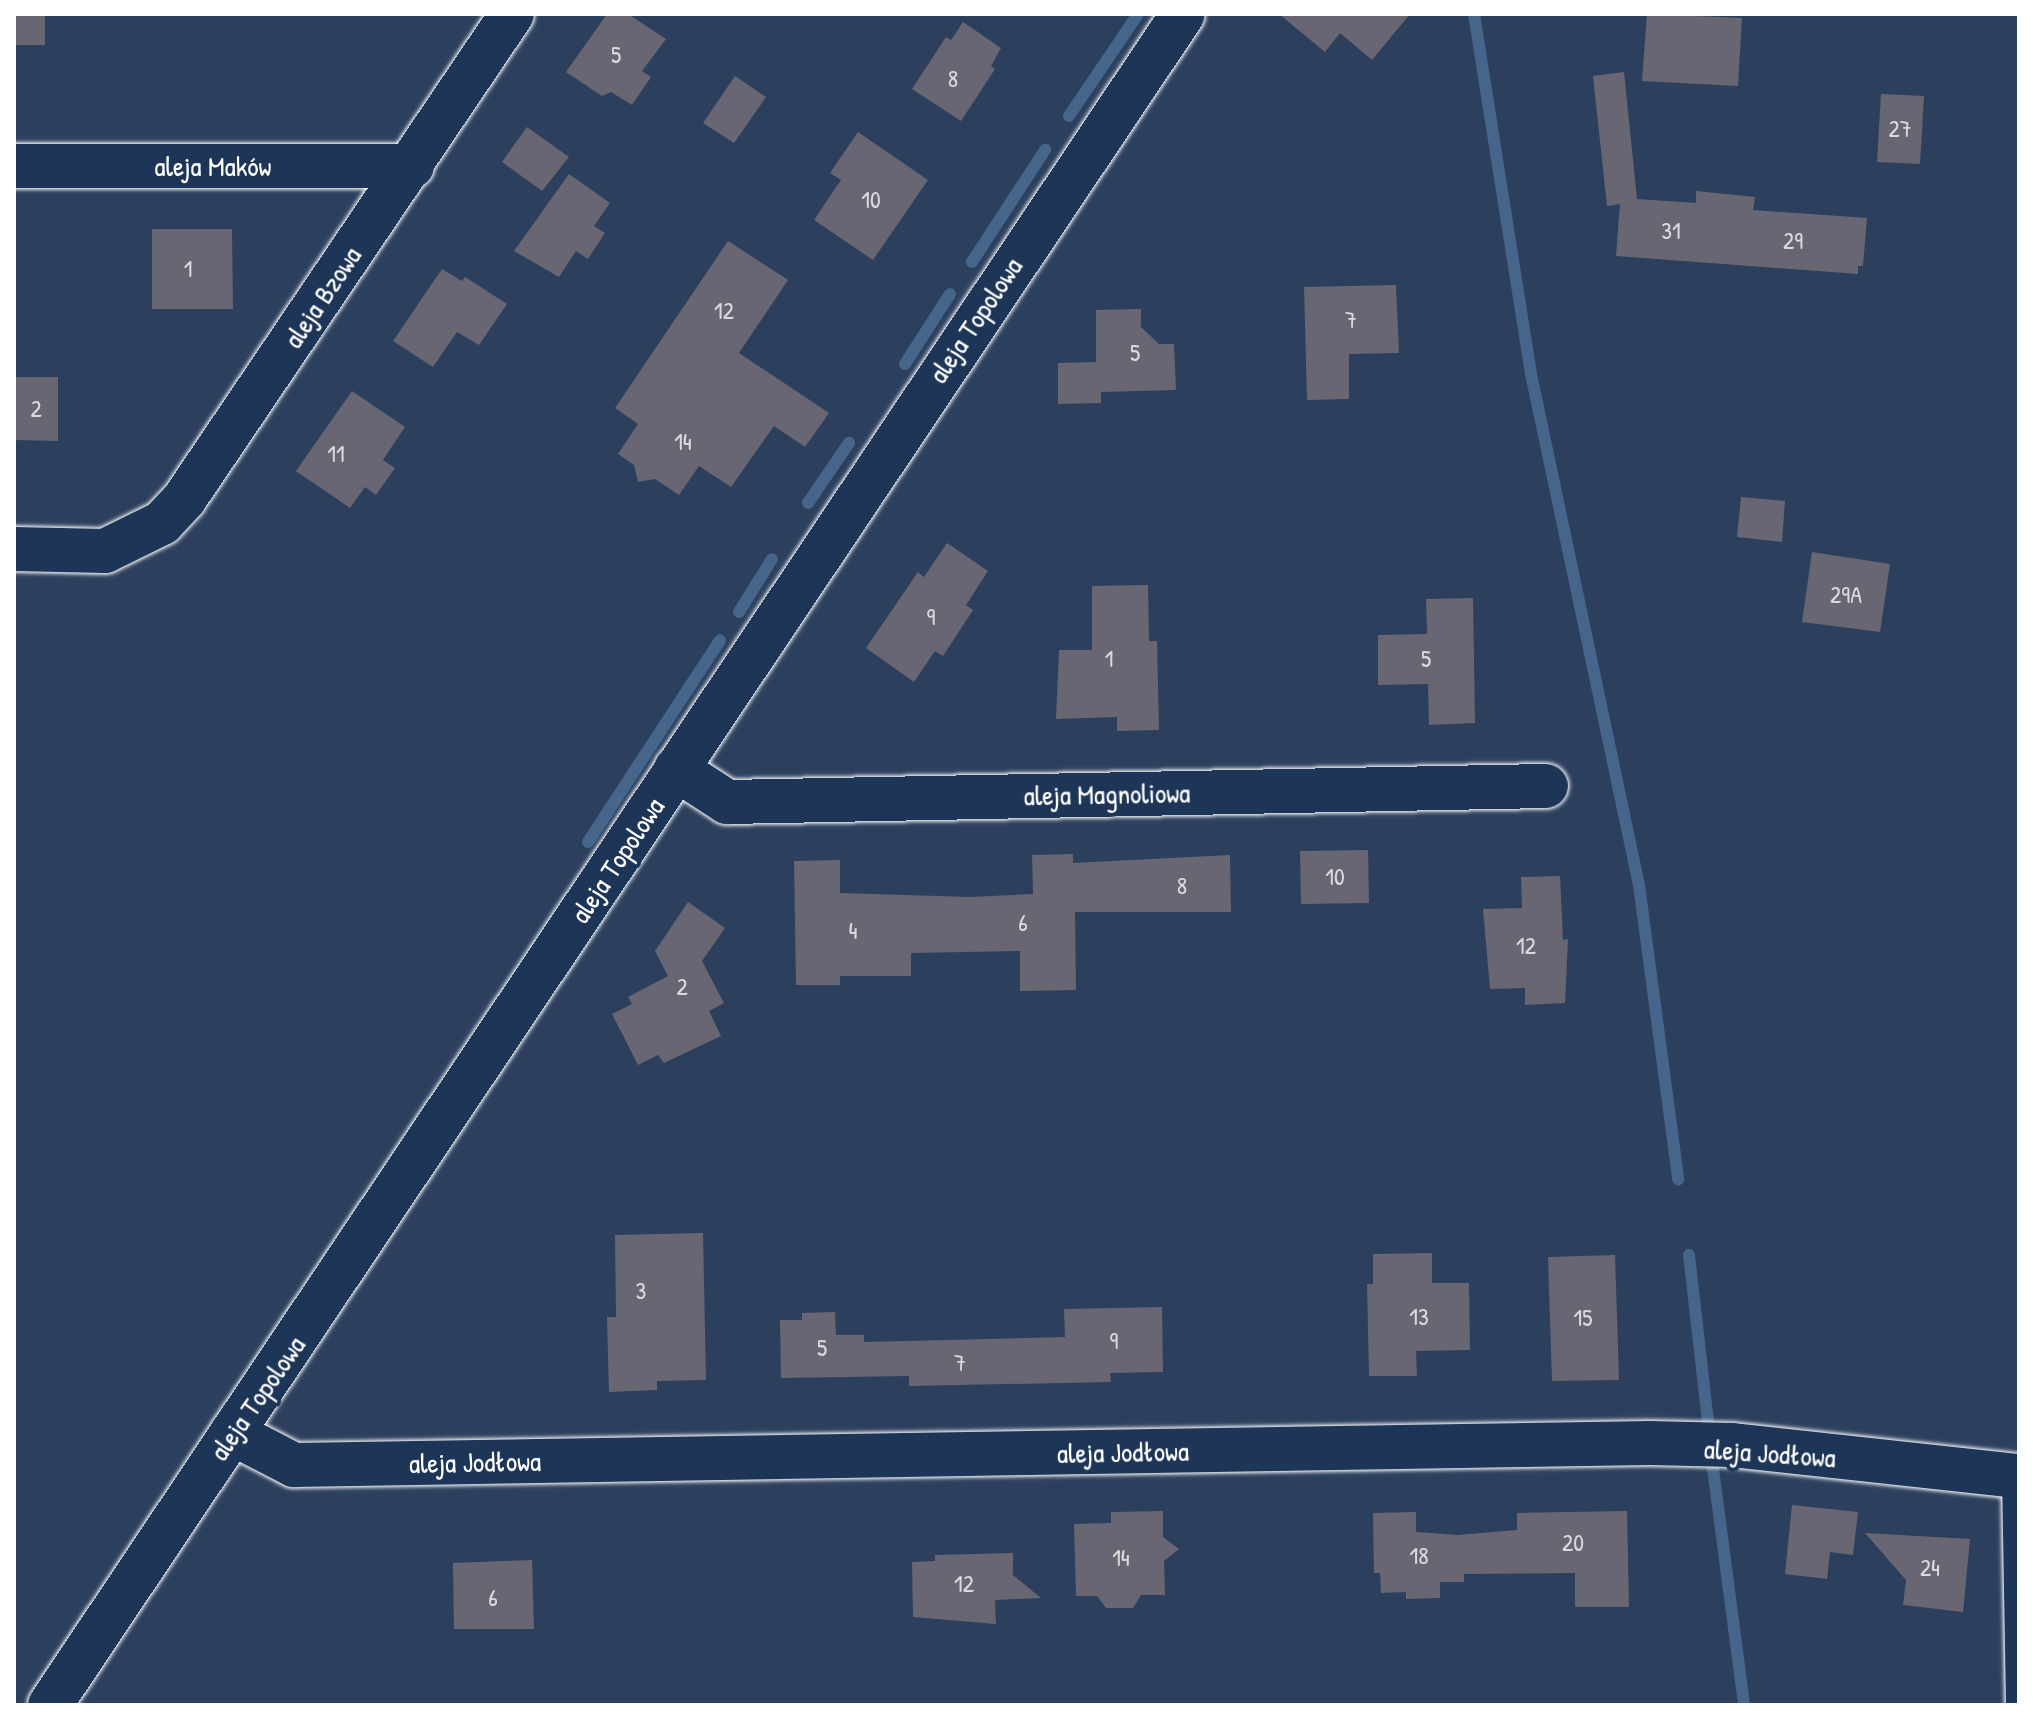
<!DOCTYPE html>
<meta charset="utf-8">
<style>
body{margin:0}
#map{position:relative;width:2033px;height:1719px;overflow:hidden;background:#2c3f5d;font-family:"Patrick Hand",sans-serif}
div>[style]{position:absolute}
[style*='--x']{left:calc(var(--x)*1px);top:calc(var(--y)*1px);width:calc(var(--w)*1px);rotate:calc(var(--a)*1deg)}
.stream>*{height:12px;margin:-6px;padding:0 6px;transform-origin:6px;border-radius:6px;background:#46658a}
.building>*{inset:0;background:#696673}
.roads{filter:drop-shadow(0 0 2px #fff) drop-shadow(0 0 2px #fff)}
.service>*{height:22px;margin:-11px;padding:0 11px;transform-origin:11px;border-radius:11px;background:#1d3557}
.minor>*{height:44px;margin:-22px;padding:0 22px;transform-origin:22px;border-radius:22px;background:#1d3557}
.tertiary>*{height:44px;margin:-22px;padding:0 22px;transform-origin:22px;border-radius:22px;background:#1d3557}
span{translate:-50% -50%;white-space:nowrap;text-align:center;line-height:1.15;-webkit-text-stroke:8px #1d3557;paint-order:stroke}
.number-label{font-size:24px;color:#dad9dc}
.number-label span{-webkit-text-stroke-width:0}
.street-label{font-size:28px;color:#fff}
.frame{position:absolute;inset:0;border:16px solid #fff;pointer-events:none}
</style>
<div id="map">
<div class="stream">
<div style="--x:1474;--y:14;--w:364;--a:81"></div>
<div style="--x:1531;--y:374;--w:522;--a:78.07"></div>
<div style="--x:1639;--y:885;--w:297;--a:82.4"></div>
<div style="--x:1069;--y:116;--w:123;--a:-55.9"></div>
<div style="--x:972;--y:262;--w:134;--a:-56.9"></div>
<div style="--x:905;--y:364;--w:83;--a:-57.3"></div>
<div style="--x:808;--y:503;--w:73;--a:-55.7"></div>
<div style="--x:739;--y:612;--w:62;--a:-58.1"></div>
<div style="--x:588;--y:842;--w:241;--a:-56.8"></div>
<div style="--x:1689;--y:1255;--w:177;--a:83.5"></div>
<div style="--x:1712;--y:1461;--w:246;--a:82.5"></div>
</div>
<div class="building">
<div style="clip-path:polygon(14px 14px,45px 14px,45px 45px,14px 45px)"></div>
<div style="clip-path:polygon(607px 14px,628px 14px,666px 39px,642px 71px,651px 77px,632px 105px,611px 92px,602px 96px,566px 72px)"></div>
<div style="clip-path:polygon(1279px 14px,1410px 14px,1372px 60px,1340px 33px,1325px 52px)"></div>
<div style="clip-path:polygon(1647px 14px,1742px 18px,1738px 86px,1642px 81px)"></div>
<div style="clip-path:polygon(963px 22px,1001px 48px,991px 66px,995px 69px,961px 121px,912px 89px,946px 37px,951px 40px)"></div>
<div style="clip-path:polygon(1624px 72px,1637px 199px,1696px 203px,1696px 191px,1755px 197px,1753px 210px,1867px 218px,1863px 266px,1858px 266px,1858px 274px,1616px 256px,1620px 204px,1607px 206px,1593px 76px)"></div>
<div style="clip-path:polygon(735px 76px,766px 97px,734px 143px,703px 123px)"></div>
<div style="clip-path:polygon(1881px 94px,1924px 96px,1920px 164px,1877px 162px)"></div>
<div style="clip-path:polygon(527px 127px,569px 157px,542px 191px,502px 162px)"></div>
<div style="clip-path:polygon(858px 132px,928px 180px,873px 260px,814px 220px,841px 180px,830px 173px)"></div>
<div style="clip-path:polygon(569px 174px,610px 203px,594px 226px,605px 233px,588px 259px,576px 251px,559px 277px,514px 251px)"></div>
<div style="clip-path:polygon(152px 229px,232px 229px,233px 309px,152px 309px)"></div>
<div style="clip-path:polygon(728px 241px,788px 280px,739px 353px,829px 413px,805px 447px,774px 426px,731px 487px,699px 466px,679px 495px,655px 479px,638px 482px,634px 465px,618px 454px,638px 424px,615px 408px)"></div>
<div style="clip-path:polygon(442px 269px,462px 281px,465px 277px,507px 304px,479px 345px,457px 332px,433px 367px,393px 341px)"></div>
<div style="clip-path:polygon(1396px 285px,1399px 353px,1349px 354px,1349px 399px,1307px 400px,1304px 287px)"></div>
<div style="clip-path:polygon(1141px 309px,1141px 327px,1159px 344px,1174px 344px,1176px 390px,1101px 392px,1101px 403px,1058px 404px,1058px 363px,1096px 362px,1096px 310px)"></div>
<div style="clip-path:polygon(14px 377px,58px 377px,58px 441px,14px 440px)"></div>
<div style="clip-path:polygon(352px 391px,405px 427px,383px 460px,395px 468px,376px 495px,365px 487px,350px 508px,296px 471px)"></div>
<div style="clip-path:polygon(1741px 497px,1785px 501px,1782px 542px,1737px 537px)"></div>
<div style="clip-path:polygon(947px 543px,988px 571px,966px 605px,973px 610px,943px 656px,935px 651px,914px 682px,866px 648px,918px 572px,924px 577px)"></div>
<div style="clip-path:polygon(1812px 552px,1890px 564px,1880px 632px,1802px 622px)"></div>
<div style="clip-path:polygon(1148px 585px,1149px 641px,1157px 641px,1159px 730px,1117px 731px,1117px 717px,1056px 719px,1059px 650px,1092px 650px,1092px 586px)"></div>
<div style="clip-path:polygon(1473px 598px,1475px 723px,1429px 725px,1428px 684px,1378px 685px,1378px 635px,1427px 634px,1426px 599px)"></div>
<div style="clip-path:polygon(1368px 850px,1369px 903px,1301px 904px,1300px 851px)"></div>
<div style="clip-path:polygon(1073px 854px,1073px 863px,1230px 855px,1231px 912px,1075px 912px,1076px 990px,1020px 991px,1020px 951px,911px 953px,911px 976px,840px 976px,840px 985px,796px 985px,794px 861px,840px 860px,840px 893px,970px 897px,1033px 894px,1032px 855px)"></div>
<div style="clip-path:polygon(1560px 876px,1563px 940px,1568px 939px,1565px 1003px,1525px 1005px,1525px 988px,1490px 989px,1483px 909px,1522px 908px,1521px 877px)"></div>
<div style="clip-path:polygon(688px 902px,725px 928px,702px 961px,724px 1003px,709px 1011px,721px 1036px,664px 1063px,658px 1055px,638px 1065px,612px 1014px,632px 1004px,628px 997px,668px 976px,655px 951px)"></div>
<div style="clip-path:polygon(703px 1233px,706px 1380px,657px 1381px,657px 1390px,609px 1392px,607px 1317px,616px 1317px,615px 1235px)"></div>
<div style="clip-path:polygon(1432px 1253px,1432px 1283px,1469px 1283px,1470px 1350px,1416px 1351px,1417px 1376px,1369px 1376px,1367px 1284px,1373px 1284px,1373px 1254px)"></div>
<div style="clip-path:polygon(1615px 1255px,1619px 1380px,1552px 1381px,1548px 1257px)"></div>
<div style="clip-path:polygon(1162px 1307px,1163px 1372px,1110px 1373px,1111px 1382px,909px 1386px,909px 1376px,781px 1378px,780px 1320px,802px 1320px,802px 1313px,835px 1312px,836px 1335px,864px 1335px,864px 1342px,1065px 1337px,1064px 1309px)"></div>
<div style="clip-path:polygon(1792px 1505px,1858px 1512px,1853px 1555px,1830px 1552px,1827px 1579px,1785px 1574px)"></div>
<div style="clip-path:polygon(1163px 1511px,1163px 1537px,1179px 1549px,1164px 1561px,1165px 1595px,1141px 1595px,1133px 1608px,1106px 1608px,1097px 1596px,1076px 1596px,1074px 1524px,1111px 1523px,1111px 1512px)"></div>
<div style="clip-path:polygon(1627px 1511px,1629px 1607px,1575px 1607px,1575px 1573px,1464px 1574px,1464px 1582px,1440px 1582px,1440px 1598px,1406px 1599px,1406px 1592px,1381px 1593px,1380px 1573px,1374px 1573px,1373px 1513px,1416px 1512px,1416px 1532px,1458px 1535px,1517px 1530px,1517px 1513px)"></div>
<div style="clip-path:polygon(1865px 1533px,1970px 1539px,1963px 1612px,1903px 1605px,1906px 1580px)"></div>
<div style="clip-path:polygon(1013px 1553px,1013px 1575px,1041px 1598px,995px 1600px,996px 1624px,913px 1617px,912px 1562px,935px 1561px,935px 1555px)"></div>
<div style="clip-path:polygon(532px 1560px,534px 1629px,454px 1629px,453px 1563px)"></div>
</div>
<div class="roads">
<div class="service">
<div style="--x:2013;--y:1475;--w:230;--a:89"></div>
</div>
<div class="minor">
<div style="--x:14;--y:166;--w:398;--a:0"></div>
<div style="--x:14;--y:549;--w:91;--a:1.3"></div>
<div style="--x:105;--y:551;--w:64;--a:-26.2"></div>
<div style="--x:162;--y:523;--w:34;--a:-47"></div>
<div style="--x:185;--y:498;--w:584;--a:-55.96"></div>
<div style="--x:676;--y:769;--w:61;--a:32.9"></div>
<div style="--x:727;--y:802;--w:819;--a:-1.12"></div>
<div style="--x:232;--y:1433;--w:70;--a:27.3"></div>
<div style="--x:294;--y:1465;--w:1356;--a:-0.93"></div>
<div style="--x:1650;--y:1443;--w:82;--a:1.4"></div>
<div style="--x:1732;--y:1445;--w:289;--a:6.2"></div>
</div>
<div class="tertiary">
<div style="--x:50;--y:1705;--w:2035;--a:-56.18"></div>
</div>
</div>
<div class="number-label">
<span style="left:616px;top:55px">5</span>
<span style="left:953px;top:79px">8</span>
<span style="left:1900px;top:129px">27</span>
<span style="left:871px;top:200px">10</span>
<span style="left:1671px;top:231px">31</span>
<span style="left:1793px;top:241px">29</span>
<span style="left:188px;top:269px">1</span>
<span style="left:724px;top:311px">12</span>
<span style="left:1351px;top:320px">7</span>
<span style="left:1135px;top:353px">5</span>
<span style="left:36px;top:409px">2</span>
<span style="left:683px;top:442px">14</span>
<span style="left:336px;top:454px">11</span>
<span style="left:1846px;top:595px">29A</span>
<span style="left:931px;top:617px">9</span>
<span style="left:1109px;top:659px">1</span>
<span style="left:1426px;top:659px">5</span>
<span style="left:1335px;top:877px">10</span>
<span style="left:1182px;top:886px">8</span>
<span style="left:1023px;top:923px">6</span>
<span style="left:853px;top:931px">4</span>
<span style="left:1526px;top:946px">12</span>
<span style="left:682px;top:987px">2</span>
<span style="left:641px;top:1291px">3</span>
<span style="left:1419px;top:1317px">13</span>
<span style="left:1583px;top:1318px">15</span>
<span style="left:1114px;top:1341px">9</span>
<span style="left:822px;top:1348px">5</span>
<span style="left:960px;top:1363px">7</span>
<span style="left:1573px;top:1543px">20</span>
<span style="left:1419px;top:1556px">18</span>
<span style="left:1121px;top:1558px">14</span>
<span style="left:1930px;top:1568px">24</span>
<span style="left:964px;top:1584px">12</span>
<span style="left:493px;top:1598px">6</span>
</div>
<div class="street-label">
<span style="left:213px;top:166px">aleja Maków</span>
<span style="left:322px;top:297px;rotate:-56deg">aleja Bzowa</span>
<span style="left:975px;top:320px;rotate:-56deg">aleja Topolowa</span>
<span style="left:1107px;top:794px;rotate:-1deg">aleja Magnoliowa</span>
<span style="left:617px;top:860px;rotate:-56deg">aleja Topolowa</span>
<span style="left:257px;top:1398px;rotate:-55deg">aleja Topolowa</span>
<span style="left:1123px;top:1452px;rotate:-1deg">aleja Jodłowa</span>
<span style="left:1770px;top:1453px;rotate:4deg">aleja Jodłowa</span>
<span style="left:475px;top:1462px;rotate:-1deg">aleja Jodłowa</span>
</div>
<div class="frame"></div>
</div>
